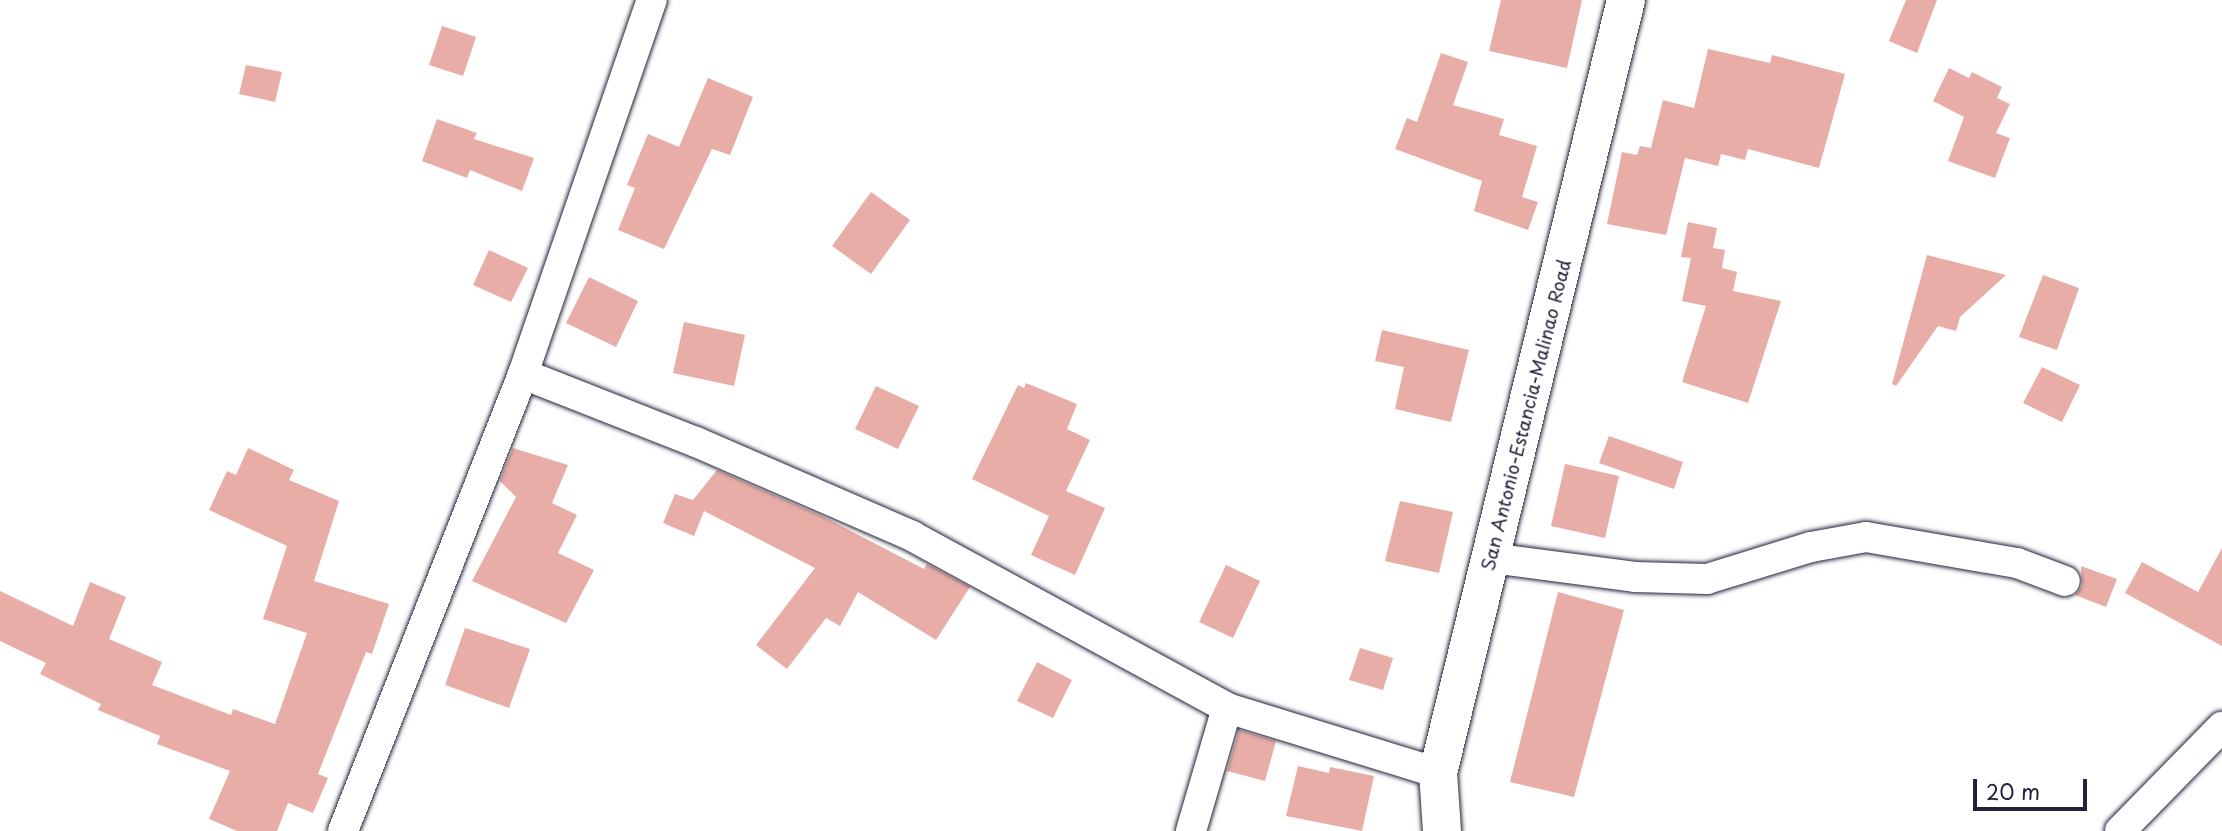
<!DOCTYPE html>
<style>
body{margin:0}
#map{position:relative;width:2222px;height:831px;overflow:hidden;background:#fff;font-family:"Playpen Sans",sans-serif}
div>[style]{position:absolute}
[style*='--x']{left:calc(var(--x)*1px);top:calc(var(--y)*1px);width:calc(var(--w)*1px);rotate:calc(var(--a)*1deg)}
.building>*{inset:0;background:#e8ada7}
.roads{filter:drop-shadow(0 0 2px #22223b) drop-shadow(0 0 2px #22223b)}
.street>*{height:30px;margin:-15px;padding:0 15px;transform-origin:15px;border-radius:15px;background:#fff}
.secondary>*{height:38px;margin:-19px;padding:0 19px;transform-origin:19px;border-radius:19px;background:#fff}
span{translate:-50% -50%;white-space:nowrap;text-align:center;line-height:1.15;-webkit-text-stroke:5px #fff;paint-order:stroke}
.street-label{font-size:18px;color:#22223b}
.scale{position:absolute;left:1973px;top:779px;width:114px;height:32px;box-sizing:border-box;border:4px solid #22223b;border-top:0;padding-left:9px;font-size:21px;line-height:24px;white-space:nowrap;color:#22223b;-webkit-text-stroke:5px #fff;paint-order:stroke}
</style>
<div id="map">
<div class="building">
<div style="clip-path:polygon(1501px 0,1582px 0,1567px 68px,1489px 51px)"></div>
<div style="clip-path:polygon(1906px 0,1937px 0,1917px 53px,1889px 41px)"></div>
<div style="clip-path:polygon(442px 26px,476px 37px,463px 76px,429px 65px)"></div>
<div style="clip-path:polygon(1708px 49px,1770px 63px,1772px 55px,1845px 74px,1819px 168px,1748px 149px,1745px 160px,1721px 154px,1718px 166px,1685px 158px,1666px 235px,1607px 224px,1622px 152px,1637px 155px,1640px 146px,1651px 148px,1663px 100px,1694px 108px)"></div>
<div style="clip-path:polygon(1441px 53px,1468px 62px,1453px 105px,1504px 119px,1499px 135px,1537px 146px,1522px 197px,1538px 202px,1528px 230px,1474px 211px,1482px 181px,1395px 149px,1407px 118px,1417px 122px)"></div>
<div style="clip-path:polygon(246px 65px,282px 72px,275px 102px,239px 94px)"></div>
<div style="clip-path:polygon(1949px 68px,1969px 78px,1972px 72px,2002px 87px,1997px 98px,2010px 104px,1996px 133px,2010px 138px,1995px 178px,1948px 161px,1964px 117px,1933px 101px)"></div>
<div style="clip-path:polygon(708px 78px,753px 97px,730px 155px,712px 149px,664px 249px,618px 230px,635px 188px,627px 185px,648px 134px,679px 147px)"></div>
<div style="clip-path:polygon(437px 119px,477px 133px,474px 139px,534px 158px,522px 191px,470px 170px,467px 178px,422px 161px)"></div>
<div style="clip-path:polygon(871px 192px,910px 220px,871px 274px,832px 246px)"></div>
<div style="clip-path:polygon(1688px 222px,1717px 228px,1713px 248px,1725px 250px,1722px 268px,1737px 272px,1733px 291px,1781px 301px,1748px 403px,1682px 382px,1706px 306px,1682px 301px,1691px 258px,1681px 257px)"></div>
<div style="clip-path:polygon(489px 250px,528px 268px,511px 302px,473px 285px)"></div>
<div style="clip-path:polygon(1927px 255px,2006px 275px,1960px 317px,1956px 331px,1938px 326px,1896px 386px,1892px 384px)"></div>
<div style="clip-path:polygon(2043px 275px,2079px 288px,2057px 350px,2019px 337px)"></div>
<div style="clip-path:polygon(589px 277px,638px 301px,616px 347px,566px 323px)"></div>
<div style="clip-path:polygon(684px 322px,745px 335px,734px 386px,673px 373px)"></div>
<div style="clip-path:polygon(1382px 330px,1469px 350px,1451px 422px,1395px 409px,1404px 367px,1375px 361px)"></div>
<div style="clip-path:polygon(2042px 367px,2080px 385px,2062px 422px,2023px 403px)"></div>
<div style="clip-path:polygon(1026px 383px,1077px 404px,1067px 429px,1090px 440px,1066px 491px,1105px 508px,1075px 575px,1031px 555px,1049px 516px,972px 479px,1018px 385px,1024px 388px)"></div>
<div style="clip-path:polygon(876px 386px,919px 406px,898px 449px,855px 429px)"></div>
<div style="clip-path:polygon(1609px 436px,1683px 462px,1674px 489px,1599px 463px)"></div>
<div style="clip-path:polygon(248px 448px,294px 470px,289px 480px,339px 501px,314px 581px,389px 604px,372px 654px,366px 652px,318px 774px,328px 778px,313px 813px,288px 803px,277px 831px,237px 831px,209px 819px,230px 771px,157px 744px,160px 736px,98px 710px,101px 704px,40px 674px,46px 663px,0 641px,0 591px,73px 626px,90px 582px,126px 597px,109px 639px,162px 662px,152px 685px,231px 715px,233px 709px,275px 724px,307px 633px,263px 619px,287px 546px,209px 510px,227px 471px,236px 475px)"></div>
<div style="clip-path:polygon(513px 448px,568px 465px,552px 503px,577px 515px,558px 553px,594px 570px,566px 623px,472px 581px,516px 497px,500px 481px)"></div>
<div style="clip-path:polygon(1565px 464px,1619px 476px,1605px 538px,1551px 526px)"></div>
<div style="clip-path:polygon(717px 470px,824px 517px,924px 569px,927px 564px,970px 587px,936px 640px,858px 592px,840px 626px,826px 618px,787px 669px,756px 645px,815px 568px,704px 511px,694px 536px,663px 523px,675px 494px,693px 500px)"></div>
<div style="clip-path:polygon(1400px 501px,1453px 512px,1439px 573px,1385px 561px)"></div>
<div style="clip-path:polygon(2222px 548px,2222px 646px,2125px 593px,2142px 562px,2198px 592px)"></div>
<div style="clip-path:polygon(1226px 565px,1260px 581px,1233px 638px,1199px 622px)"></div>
<div style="clip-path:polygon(2081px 566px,2117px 579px,2106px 607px,2075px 595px,2082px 586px)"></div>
<div style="clip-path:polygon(1558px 592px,1624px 610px,1574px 797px,1510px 782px)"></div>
<div style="clip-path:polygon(465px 628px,530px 649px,509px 708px,445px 685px)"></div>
<div style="clip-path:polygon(1360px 648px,1393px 658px,1383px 690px,1349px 680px)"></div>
<div style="clip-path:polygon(1037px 662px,1072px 680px,1053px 718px,1017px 701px)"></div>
<div style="clip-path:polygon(1239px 730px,1276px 741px,1265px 781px,1227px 771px)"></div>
<div style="clip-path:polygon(1298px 766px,1329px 773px,1330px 767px,1374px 776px,1362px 831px,1286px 816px)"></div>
</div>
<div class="roads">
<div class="street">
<div style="--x:523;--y:374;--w:186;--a:21.5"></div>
<div style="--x:696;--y:442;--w:236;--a:23.5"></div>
<div style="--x:912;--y:536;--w:359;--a:28.6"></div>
<div style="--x:1227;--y:708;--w:221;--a:17.1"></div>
<div style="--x:1491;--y:558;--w:145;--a:7.5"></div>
<div style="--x:1635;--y:577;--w:72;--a:1.6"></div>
<div style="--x:1707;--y:579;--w:109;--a:-17.1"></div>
<div style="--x:1811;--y:547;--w:56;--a:-10.3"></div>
<div style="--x:1866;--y:537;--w:153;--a:9.8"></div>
<div style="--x:2017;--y:563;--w:51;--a:20.6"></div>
<div style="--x:343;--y:831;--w:491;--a:-68.5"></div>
<div style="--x:523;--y:374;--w:396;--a:-71"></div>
<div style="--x:1191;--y:831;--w:128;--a:-73.7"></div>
<div style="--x:2120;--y:831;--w:146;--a:-45.6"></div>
</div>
<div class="secondary">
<div style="--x:1442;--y:831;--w:58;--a:-93.9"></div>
<div style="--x:1438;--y:773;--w:796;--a:-76.33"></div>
</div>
</div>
<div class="street-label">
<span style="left:1526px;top:415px;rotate:-76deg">San Antonio-Estancia-Malinao Road</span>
</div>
<div class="scale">20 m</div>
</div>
